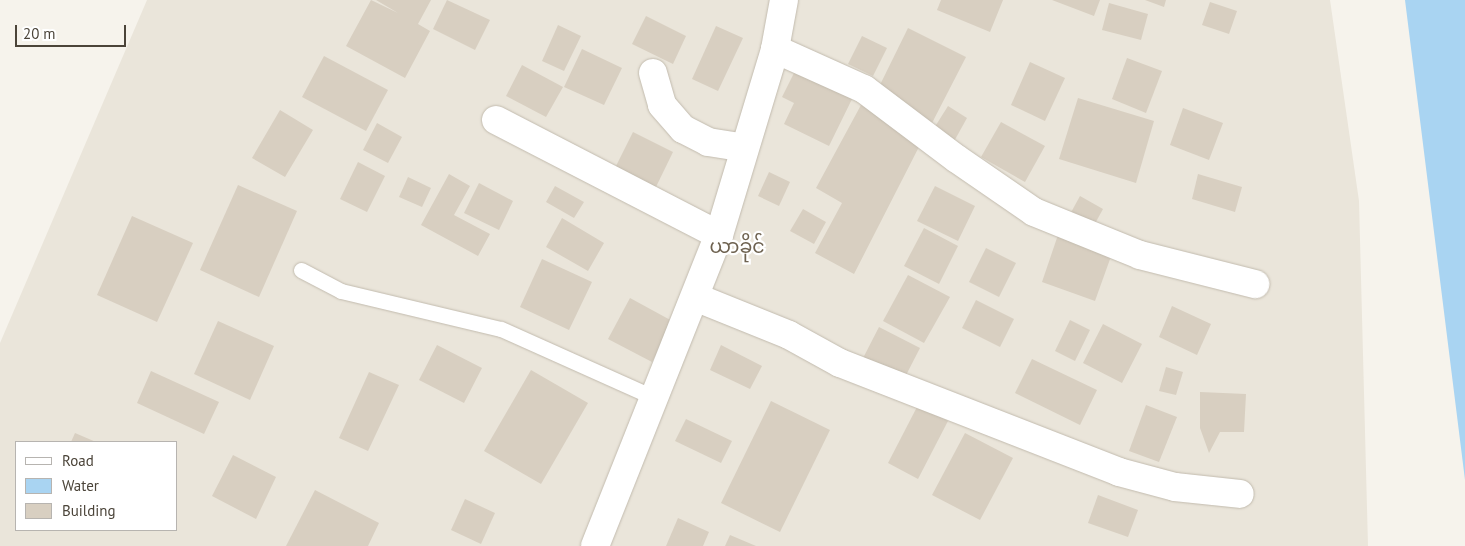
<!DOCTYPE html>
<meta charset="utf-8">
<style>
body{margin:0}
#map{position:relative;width:1465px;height:546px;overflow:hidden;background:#f6f3ec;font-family:"PT Sans","Noto Sans Myanmar",sans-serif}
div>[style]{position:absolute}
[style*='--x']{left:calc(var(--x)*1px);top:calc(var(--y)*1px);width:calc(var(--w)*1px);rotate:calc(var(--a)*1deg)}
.residential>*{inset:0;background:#eae5da}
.water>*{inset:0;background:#a9d4f2}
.building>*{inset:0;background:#d8cfc1}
.roads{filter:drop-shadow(0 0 1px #c2bbae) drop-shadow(0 0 1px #c2bbae)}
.service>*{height:15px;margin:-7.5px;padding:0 7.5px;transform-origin:7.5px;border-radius:7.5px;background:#fff}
.minor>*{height:28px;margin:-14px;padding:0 14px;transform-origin:14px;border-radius:14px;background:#fff}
span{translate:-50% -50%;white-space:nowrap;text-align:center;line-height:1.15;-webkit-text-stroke:4.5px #fff;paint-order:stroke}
.quarter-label{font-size:19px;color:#6e6250}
.legend{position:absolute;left:15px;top:441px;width:162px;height:90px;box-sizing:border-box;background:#fff;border:1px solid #b7b4b0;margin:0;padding:6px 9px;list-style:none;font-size:15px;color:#4b4439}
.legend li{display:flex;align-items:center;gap:10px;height:25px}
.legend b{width:25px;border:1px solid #b7b4b0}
.scale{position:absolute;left:15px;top:25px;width:111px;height:22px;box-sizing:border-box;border:2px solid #4b4439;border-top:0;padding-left:6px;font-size:15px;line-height:18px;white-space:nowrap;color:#4b4439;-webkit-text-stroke:4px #fff;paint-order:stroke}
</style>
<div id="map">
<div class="residential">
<div style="clip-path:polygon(evenodd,147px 0,1330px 0,1359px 201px,1368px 546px,0 546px,0 343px,147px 0,16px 442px,176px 442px,176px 530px,16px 530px,16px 442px)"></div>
</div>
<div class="water">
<div style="clip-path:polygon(1405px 0,1465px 0,1465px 480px)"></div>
</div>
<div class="building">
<div style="clip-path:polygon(371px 0,398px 13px,376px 0,431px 0,418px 24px,430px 31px,405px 78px,346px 46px)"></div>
<div style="clip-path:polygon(447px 0,490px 20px,475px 50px,433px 29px)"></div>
<div style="clip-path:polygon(941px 0,1003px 0,990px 32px,937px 10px)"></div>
<div style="clip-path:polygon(1052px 0,1100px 0,1094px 16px)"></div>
<div style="clip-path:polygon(1145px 0,1166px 0,1164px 7px)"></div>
<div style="clip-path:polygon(1210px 2px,1237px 11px,1229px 34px,1202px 25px)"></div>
<div style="clip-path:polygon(1109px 3px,1148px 14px,1141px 40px,1102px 30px)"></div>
<div style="clip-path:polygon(646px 16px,686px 36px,673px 64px,632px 44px)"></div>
<div style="clip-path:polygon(558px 25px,581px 36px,564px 71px,542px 61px)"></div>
<div style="clip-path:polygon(716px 26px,743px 38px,718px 91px,692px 79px)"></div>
<div style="clip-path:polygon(908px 28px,966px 57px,932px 123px,876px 93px)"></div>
<div style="clip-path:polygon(862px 36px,887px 48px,873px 76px,848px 64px)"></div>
<div style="clip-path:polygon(582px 49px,622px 68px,604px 105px,564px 87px)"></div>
<div style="clip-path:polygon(324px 56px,388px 90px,366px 131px,302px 97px)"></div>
<div style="clip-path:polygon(1127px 58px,1162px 71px,1146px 113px,1112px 99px)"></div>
<div style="clip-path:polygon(1030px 62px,1065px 78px,1045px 121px,1011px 105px)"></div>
<div style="clip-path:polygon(522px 65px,563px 87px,546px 117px,506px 96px)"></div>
<div style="clip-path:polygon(797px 67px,854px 95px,829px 146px,784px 124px,794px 103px,782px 97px)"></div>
<div style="clip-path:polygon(1078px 98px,1154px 121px,1136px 183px,1059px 159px)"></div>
<div style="clip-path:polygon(861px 105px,923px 139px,854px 274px,815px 253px,842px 203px,816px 188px)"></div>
<div style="clip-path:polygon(948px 106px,967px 118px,952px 145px,931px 133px)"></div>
<div style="clip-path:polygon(1183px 108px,1223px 123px,1209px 160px,1170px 145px)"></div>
<div style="clip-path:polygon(280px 110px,313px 130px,285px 177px,252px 158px)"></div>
<div style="clip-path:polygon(1001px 122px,1045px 146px,1025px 182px,981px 157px)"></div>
<div style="clip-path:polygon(377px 123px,402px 137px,388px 163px,363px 150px)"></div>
<div style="clip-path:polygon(633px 132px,673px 152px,654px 191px,614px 170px)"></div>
<div style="clip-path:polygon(358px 162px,385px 176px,367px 212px,340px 199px)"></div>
<div style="clip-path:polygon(769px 172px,790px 182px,779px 206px,758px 196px)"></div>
<div style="clip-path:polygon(449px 174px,470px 186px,454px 215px,490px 234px,478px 256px,421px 225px)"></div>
<div style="clip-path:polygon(1198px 174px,1242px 187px,1235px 212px,1192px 199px)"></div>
<div style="clip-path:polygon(408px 177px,431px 188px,422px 207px,399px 197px)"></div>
<div style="clip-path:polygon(479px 183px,513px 201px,499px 230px,464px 213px)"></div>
<div style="clip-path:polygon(238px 185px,297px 211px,259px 297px,200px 270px)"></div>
<div style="clip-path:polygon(555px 186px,584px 202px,574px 218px,546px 202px)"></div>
<div style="clip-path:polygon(935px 186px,975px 206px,958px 241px,917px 221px)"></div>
<div style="clip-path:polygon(1080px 196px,1103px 209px,1092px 229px,1069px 216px)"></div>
<div style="clip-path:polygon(803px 209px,826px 222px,814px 244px,790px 231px)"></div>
<div style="clip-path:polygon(132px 216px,193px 243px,157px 322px,97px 295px)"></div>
<div style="clip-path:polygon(562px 218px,604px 243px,588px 271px,546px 247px)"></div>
<div style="clip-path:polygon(924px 228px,958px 246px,939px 284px,904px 266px)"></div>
<div style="clip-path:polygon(1060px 229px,1114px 248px,1095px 301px,1042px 282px)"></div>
<div style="clip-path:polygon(986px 248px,1016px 263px,999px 297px,969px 282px)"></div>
<div style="clip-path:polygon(542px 259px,592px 282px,569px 330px,520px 307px)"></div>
<div style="clip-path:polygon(908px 275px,950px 297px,924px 343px,883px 321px)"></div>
<div style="clip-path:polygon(630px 298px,674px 322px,652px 362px,608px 339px)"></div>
<div style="clip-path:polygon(976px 300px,1014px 319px,1000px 347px,962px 328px)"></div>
<div style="clip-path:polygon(1172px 306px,1211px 324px,1197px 355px,1159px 337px)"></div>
<div style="clip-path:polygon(1070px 320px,1090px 330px,1075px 361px,1055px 351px)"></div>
<div style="clip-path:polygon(218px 321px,274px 346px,250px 400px,194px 374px)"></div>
<div style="clip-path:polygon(1103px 324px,1142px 344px,1122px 383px,1083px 363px)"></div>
<div style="clip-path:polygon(879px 327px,920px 348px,902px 383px,861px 362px)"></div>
<div style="clip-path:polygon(437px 345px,482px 368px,464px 403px,419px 380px)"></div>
<div style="clip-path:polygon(721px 345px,762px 366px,750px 389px,710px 370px)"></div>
<div style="clip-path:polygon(1032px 359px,1097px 390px,1080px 425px,1015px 393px)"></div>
<div style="clip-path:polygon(1166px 367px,1183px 372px,1176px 395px,1159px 391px)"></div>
<div style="clip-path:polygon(531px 370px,588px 403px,541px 484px,484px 451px)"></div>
<div style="clip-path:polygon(151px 371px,219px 402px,204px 434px,137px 403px)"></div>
<div style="clip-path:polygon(369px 372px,399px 385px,368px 451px,339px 438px)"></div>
<div style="clip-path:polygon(1200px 392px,1246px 394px,1244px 432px,1220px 432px,1209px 453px,1200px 428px)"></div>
<div style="clip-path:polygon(771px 401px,830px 430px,780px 532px,721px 503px)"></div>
<div style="clip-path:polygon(918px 405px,948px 421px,918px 479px,888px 463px)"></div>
<div style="clip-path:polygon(1146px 405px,1177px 417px,1159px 462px,1129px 451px)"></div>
<div style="clip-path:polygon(686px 419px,732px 441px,721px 463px,675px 441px)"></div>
<div style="clip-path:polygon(75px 433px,96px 442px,71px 442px)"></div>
<div style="clip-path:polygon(965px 433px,1013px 458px,980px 520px,932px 495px)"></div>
<div style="clip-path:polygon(233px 455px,276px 477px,256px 519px,212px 496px)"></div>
<div style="clip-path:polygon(315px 490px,379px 523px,368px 546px,286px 546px)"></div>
<div style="clip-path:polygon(1098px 495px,1138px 510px,1128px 537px,1088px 523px)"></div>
<div style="clip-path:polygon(465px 499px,495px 513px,481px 544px,451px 530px)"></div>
<div style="clip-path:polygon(678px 518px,709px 532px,703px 546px,666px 546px)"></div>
<div style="clip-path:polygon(730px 535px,756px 546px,725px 546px)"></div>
</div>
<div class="roads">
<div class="service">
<div style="--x:301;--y:270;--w:45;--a:27.7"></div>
<div style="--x:341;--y:291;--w:164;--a:13.4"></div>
<div style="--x:501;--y:329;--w:169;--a:24.1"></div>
</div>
<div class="minor">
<div style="--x:775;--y:49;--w:98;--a:24.2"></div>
<div style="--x:864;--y:89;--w:116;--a:37"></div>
<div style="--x:957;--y:159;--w:93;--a:34.5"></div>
<div style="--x:1034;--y:212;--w:114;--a:22.1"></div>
<div style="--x:1140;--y:255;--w:119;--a:14.2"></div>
<div style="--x:653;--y:73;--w:33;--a:74"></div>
<div style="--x:662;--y:105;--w:32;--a:49"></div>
<div style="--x:683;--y:129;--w:28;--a:27"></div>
<div style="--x:708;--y:142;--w:37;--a:9"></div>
<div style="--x:496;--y:120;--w:251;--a:27.3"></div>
<div style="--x:695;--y:297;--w:101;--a:22"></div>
<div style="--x:789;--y:335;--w:58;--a:28.8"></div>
<div style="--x:840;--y:363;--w:300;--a:21.3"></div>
<div style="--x:1119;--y:472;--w:58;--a:15"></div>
<div style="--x:1175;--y:487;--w:65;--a:6.1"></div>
<div style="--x:595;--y:546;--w:335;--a:-68.3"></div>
<div style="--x:719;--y:235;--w:194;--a:-73.2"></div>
<div style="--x:775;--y:49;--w:50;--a:-79.6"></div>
</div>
</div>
<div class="quarter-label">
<span style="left:737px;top:247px">ယာခိုင်</span>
</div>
<ul class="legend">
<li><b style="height:6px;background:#fff"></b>Road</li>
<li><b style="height:14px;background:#a9d4f2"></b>Water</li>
<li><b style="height:14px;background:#d8cfc1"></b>Building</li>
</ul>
<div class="scale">20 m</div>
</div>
